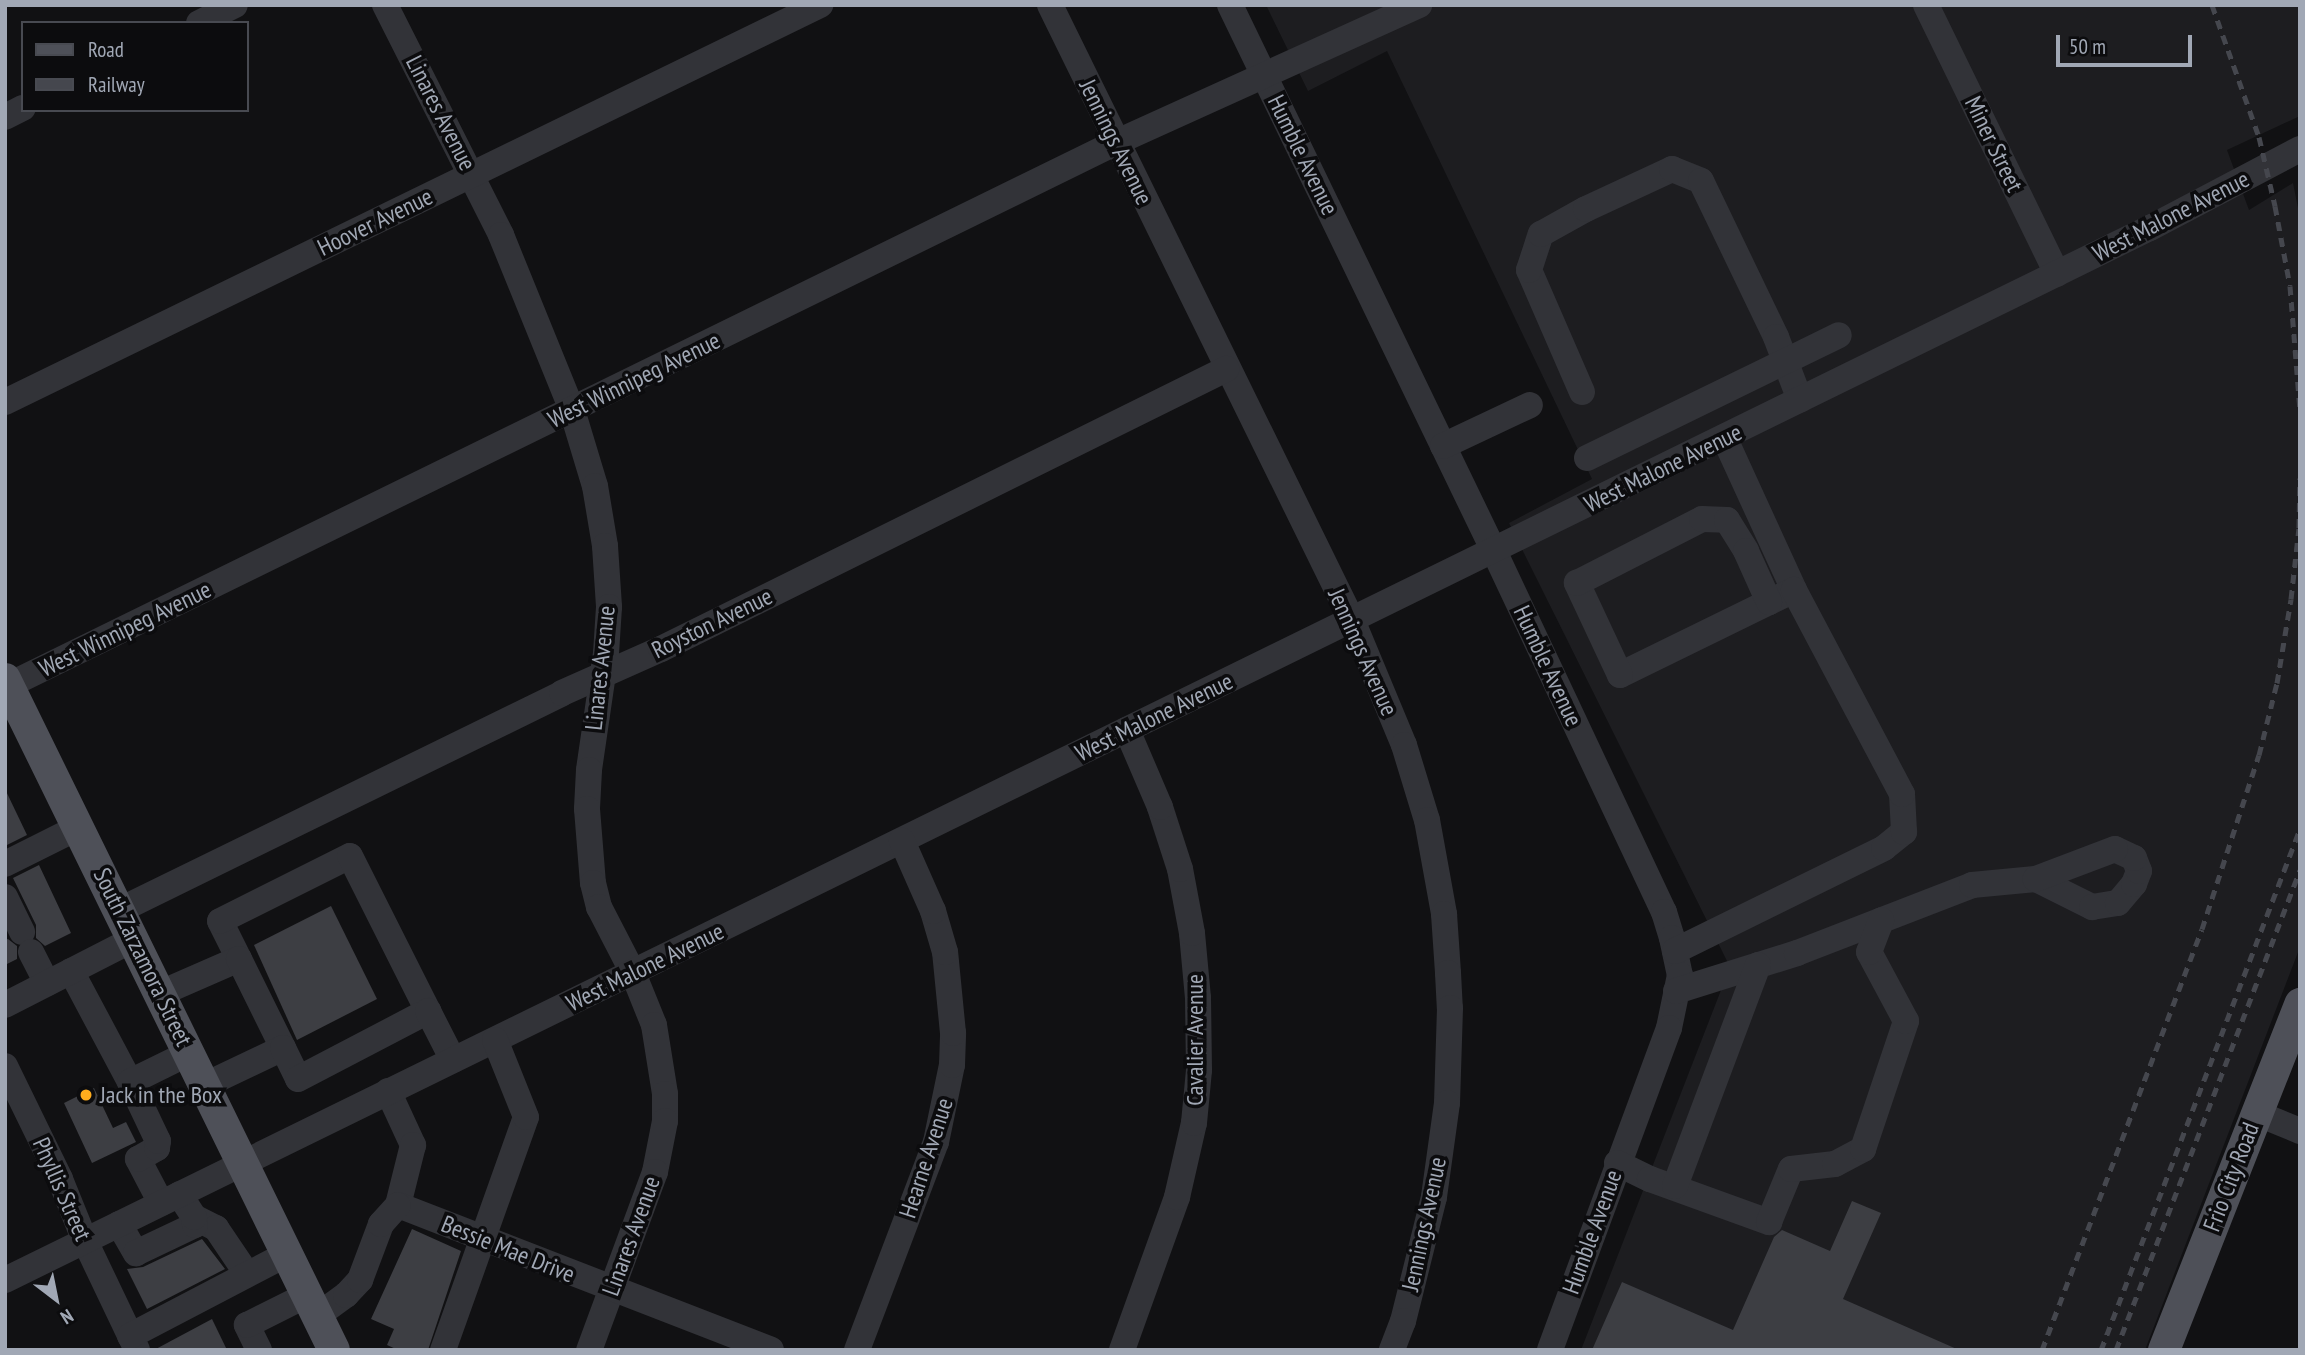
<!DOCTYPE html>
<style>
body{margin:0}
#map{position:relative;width:2305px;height:1355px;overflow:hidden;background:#111113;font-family:"PT Sans Narrow",sans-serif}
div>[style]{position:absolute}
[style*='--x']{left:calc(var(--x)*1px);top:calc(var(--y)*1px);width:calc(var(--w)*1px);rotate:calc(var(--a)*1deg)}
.built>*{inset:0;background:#1d1d20}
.building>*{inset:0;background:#3d3e43}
.minor>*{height:26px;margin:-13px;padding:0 13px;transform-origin:13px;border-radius:13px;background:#323338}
.major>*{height:32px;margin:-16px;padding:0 16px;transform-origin:16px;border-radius:16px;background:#4e5058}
.rail>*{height:5px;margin-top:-2.5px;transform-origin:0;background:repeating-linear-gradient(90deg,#45474e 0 9px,transparent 0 16px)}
.dots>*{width:19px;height:19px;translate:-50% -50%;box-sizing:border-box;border:4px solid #0c0c0e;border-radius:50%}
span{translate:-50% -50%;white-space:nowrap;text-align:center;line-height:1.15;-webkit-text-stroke:7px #0c0c0e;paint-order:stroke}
.street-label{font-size:24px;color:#a1a8b5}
.poi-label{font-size:24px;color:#a1a8b5}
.left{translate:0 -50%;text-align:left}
.frame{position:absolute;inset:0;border:7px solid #a1a8b5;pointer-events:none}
.legend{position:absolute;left:21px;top:21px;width:228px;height:91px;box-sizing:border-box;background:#0c0c0e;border:2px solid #484a51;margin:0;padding:9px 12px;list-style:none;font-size:21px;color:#a1a8b5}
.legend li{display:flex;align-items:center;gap:14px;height:35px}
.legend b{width:35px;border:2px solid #484a51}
.north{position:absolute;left:21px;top:1264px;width:70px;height:70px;-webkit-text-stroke:5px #0c0c0e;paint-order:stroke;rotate:148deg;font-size:19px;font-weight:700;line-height:28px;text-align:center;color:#a1a8b5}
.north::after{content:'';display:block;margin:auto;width:24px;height:32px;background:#a1a8b5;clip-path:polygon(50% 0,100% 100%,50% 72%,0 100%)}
.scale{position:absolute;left:2056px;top:35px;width:136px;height:32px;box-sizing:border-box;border:4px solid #a1a8b5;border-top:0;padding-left:9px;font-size:21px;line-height:24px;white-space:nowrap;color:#a1a8b5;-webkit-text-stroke:5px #0c0c0e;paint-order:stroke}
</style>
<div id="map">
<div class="built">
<div style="clip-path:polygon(1266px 5px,2300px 5px,2300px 116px,2227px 150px,2249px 210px,2293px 183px,2300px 218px,2300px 947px,2145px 1350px,1581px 1350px,1730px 967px,1509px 523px,1592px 479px,1387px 51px,1308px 91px)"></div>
</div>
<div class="building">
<div style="clip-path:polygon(5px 789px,27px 835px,5px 846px)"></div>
<div style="clip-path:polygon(39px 865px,71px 933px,45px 946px,36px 938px,36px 925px,13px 878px)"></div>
<div style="clip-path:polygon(331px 906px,377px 999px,297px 1040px,254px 945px)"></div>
<div style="clip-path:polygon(8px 939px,17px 946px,17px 959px,5px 965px,5px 940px)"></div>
<div style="clip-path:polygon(94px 1088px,113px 1128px,126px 1122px,136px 1142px,92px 1163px,64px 1103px)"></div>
<div style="clip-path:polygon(1852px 1201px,1881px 1213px,1843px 1299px,1959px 1350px,1592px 1350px,1622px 1282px,1733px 1330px,1774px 1237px,1782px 1230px,1830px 1251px)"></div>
<div style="clip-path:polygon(412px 1229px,461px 1251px,428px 1350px,398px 1350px,387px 1345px,394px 1329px,371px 1319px)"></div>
<div style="clip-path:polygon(202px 1239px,225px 1269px,147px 1309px,127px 1269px,143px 1267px)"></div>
<div style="clip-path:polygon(212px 1319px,227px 1350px,154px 1350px)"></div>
</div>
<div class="minor">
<div style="--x:385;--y:5;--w:258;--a:63.2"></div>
<div style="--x:501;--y:235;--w:189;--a:67.9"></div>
<div style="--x:572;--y:410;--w:79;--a:73.2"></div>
<div style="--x:595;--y:486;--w:61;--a:80.5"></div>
<div style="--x:605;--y:546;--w:61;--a:86.2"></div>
<div style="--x:609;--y:607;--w:46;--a:93.7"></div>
<div style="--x:606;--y:653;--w:118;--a:98.3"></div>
<div style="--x:589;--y:770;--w:39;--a:93"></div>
<div style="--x:587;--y:809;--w:74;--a:85.4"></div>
<div style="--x:593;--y:883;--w:25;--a:76"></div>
<div style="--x:599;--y:907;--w:74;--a:62.7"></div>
<div style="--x:633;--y:973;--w:56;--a:68"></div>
<div style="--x:654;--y:1025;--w:70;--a:80.9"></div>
<div style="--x:665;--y:1094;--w:27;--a:90"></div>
<div style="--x:665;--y:1121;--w:52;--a:101.1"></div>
<div style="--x:655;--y:1172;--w:190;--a:110.3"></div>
<div style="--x:1050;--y:5;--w:685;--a:63.85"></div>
<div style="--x:1352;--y:620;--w:135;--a:67.4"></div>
<div style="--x:1404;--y:745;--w:78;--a:73"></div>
<div style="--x:1427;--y:820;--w:96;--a:79.7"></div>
<div style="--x:1444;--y:914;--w:59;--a:86.1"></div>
<div style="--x:1448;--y:973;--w:35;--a:87"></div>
<div style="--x:1450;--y:1008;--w:95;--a:91.8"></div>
<div style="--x:1447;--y:1103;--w:95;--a:97.9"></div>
<div style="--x:1434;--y:1197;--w:128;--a:104"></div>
<div style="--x:1403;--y:1321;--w:31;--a:111"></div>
<div style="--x:1230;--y:5;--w:606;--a:64.2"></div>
<div style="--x:1494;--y:551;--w:399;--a:64.8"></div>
<div style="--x:1664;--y:912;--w:27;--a:73"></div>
<div style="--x:1672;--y:938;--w:38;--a:78"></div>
<div style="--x:1680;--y:975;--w:54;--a:101.7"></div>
<div style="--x:1669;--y:1028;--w:343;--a:110.3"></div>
<div style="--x:1926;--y:5;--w:299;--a:64"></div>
<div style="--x:199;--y:23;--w:40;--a:-26.6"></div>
<div style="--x:5;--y:117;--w:20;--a:-27"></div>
<div style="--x:1582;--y:392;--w:133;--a:-113.5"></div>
<div style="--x:1529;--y:270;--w:38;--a:-72"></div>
<div style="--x:1541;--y:234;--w:51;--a:-29.1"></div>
<div style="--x:1586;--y:209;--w:95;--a:-24.9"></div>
<div style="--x:1672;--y:169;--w:31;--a:22"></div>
<div style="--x:1701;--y:181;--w:173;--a:64.3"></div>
<div style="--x:1776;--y:337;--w:67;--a:69.1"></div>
<div style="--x:5;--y:402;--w:907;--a:-25.97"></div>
<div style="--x:1724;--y:437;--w:168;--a:65.4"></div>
<div style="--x:1794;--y:590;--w:28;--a:154"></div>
<div style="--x:1769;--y:602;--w:166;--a:153.9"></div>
<div style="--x:1620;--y:675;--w:102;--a:-115.1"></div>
<div style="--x:1577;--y:583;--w:140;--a:-27.1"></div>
<div style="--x:1702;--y:519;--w:25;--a:2"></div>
<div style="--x:1727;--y:520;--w:36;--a:58"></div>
<div style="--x:1746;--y:551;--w:56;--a:65.7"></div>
<div style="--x:1443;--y:446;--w:96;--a:-25.2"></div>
<div style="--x:1587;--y:458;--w:280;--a:-26"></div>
<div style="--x:5;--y:687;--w:1238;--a:-26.11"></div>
<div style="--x:1117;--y:142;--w:332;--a:-24.4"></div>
<div style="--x:5;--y:864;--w:83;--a:-26.6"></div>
<div style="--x:5;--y:897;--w:39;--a:64"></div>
<div style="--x:120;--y:910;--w:492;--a:-26.1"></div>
<div style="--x:562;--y:693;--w:108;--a:-24"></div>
<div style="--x:661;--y:649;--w:631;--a:-26.36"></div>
<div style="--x:1675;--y:951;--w:233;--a:-26.2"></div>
<div style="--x:1884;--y:848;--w:26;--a:-39"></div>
<div style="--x:1904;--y:832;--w:38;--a:-93"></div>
<div style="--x:1902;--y:794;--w:231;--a:-117.9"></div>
<div style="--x:31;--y:952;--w:35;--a:63"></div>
<div style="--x:239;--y:959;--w:42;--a:-116.6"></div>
<div style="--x:220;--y:921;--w:145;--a:-26.6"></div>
<div style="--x:350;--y:856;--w:174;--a:63.3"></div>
<div style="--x:71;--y:971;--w:126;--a:62"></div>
<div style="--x:1676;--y:991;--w:127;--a:-17.4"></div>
<div style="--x:1797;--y:953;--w:188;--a:-21.2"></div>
<div style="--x:1972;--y:885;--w:64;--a:-5.4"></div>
<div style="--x:2036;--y:879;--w:63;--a:26.6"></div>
<div style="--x:2092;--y:907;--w:26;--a:-9"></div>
<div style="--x:2118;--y:903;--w:25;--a:-50"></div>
<div style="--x:2134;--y:884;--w:14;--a:-69"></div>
<div style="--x:2139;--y:871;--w:14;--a:-111"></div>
<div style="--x:2134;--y:858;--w:21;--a:-155"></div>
<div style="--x:2115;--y:849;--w:85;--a:159.2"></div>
<div style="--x:161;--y:993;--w:85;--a:-23.6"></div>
<div style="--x:239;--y:959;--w:99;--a:63.7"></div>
<div style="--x:283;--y:1048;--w:86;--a:154.6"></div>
<div style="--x:5;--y:1005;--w:145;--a:-27.1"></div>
<div style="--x:283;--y:1048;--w:34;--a:64"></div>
<div style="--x:298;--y:1079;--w:147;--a:-27.6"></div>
<div style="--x:428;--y:1011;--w:55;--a:63"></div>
<div style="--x:5;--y:1066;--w:126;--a:64"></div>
<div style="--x:60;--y:1179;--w:67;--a:68"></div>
<div style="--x:85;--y:1241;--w:121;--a:64.5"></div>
<div style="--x:388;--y:1091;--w:60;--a:65.2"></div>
<div style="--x:413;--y:1145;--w:62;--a:104"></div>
<div style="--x:398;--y:1205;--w:400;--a:21.2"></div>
<div style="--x:2256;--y:1113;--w:48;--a:22.2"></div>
<div style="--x:1617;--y:1163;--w:37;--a:26"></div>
<div style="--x:1650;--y:1179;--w:127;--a:19.9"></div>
<div style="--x:1769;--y:1222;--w:57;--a:-67.5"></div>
<div style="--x:1791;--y:1169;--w:44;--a:-6.5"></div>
<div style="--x:1835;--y:1164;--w:32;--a:-28"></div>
<div style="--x:1863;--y:1149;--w:135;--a:-71.4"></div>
<div style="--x:1906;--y:1021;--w:78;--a:-118.2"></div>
<div style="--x:1869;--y:952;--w:34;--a:-69"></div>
<div style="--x:1675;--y:1186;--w:236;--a:-69.4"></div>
<div style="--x:161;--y:1203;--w:50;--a:-117.6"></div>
<div style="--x:138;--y:1159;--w:22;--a:-30"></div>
<div style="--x:157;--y:1148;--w:7;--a:-82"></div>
<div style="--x:158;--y:1141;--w:65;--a:-115.4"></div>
<div style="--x:130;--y:1082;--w:66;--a:-26.2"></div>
<div style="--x:194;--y:1217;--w:25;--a:27"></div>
<div style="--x:216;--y:1228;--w:55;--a:56"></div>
<div style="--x:119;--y:1224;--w:34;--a:60"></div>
<div style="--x:136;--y:1253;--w:65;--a:-25.4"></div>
<div style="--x:195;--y:1225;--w:8;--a:-97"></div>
<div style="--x:194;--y:1217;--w:27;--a:-123"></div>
<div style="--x:5;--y:1280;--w:2389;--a:-26.13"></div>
<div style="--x:2150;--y:228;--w:170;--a:-27.8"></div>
<div style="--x:317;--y:1316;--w:36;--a:-36"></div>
<div style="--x:346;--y:1295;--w:21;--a:-47"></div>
<div style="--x:360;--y:1280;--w:60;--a:-69.4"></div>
<div style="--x:381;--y:1224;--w:25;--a:-48"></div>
<div style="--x:130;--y:1336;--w:177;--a:-27.6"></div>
<div style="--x:259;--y:1350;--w:28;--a:-116"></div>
<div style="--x:247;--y:1325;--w:67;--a:-26.6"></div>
<div style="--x:443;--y:1350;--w:247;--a:-70.4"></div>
<div style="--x:526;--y:1117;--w:83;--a:-111.9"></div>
<div style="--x:857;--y:1350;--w:222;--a:-69.2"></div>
<div style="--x:936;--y:1142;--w:79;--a:-78.3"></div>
<div style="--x:952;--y:1065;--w:32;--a:-88"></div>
<div style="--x:953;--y:1033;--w:81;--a:-95.6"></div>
<div style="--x:945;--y:952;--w:43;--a:-106.3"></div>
<div style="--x:933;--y:911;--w:77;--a:-113.9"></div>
<div style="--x:1122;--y:1350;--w:163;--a:-70.2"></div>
<div style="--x:1177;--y:1197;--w:76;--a:-77.1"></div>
<div style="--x:1194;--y:1123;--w:53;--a:-84.6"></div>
<div style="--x:1199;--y:1070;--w:72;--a:-90.8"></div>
<div style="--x:1198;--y:998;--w:65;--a:-95.3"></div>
<div style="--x:1192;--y:933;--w:65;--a:-100.6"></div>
<div style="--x:1180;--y:869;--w:65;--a:-107.9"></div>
<div style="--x:1160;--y:807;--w:84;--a:-113.2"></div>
</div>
<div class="major">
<div style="--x:5;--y:679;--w:747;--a:63.88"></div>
<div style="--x:2164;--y:1350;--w:372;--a:-68.5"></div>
</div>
<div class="rail">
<div style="--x:2212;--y:5;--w:140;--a:70.4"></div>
<div style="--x:2259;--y:137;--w:71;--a:76.9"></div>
<div style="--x:2275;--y:206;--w:81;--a:79.4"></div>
<div style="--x:2290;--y:286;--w:124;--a:85.4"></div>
<div style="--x:2042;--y:1350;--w:450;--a:-69.2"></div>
<div style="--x:2202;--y:929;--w:183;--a:-71.9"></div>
<div style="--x:2259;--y:755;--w:74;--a:-76"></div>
<div style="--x:2277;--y:683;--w:85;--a:-80.5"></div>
<div style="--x:2291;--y:599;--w:71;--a:-83.6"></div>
<div style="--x:2299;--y:528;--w:50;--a:-88.9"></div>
<div style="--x:2101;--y:1350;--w:558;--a:-69.1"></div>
<div style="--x:2116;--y:1350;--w:514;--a:-69.03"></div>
</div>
<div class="dots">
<div style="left:86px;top:1095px;background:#ffac1d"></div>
</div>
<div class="street-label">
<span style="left:441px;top:113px;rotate:63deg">Linares Avenue</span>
<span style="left:1116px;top:142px;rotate:64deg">Jennings Avenue</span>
<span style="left:1994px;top:144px;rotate:64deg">Miner Street</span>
<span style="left:1303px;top:155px;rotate:64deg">Humble Avenue</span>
<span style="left:2171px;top:216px;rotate:-27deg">West Malone Avenue</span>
<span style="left:375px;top:222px;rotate:-26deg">Hoover Avenue</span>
<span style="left:634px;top:380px;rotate:-26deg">West Winnipeg Avenue</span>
<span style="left:1663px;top:468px;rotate:-26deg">West Malone Avenue</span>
<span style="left:712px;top:623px;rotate:-26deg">Royston Avenue</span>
<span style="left:125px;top:629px;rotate:-26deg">West Winnipeg Avenue</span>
<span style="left:1363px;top:652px;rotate:66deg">Jennings Avenue</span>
<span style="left:1548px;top:666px;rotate:65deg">Humble Avenue</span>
<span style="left:600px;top:668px;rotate:-84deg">Linares Avenue</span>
<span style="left:1154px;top:717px;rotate:-26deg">West Malone Avenue</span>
<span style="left:143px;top:957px;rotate:64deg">South Zarzamora Street</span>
<span style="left:645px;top:967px;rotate:-26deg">West Malone Avenue</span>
<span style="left:1195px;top:1040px;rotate:-90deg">Cavalier Avenue</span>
<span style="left:926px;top:1158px;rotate:-72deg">Hearne Avenue</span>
<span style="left:2231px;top:1177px;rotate:-69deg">Frio City Road</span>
<span style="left:62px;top:1189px;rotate:66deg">Phyllis Street</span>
<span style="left:1424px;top:1224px;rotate:-78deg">Jennings Avenue</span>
<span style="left:1592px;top:1232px;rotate:-70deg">Humble Avenue</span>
<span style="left:631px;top:1236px;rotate:-70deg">Linares Avenue</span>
<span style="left:508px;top:1249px;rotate:22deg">Bessie Mae Drive</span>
</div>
<div class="poi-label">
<span class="left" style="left:100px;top:1095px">Jack in the Box</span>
</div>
<div class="frame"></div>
<ul class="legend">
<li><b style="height:9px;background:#4e5058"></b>Road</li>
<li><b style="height:9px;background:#45474e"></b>Railway</li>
</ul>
<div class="north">N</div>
<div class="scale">50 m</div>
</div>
